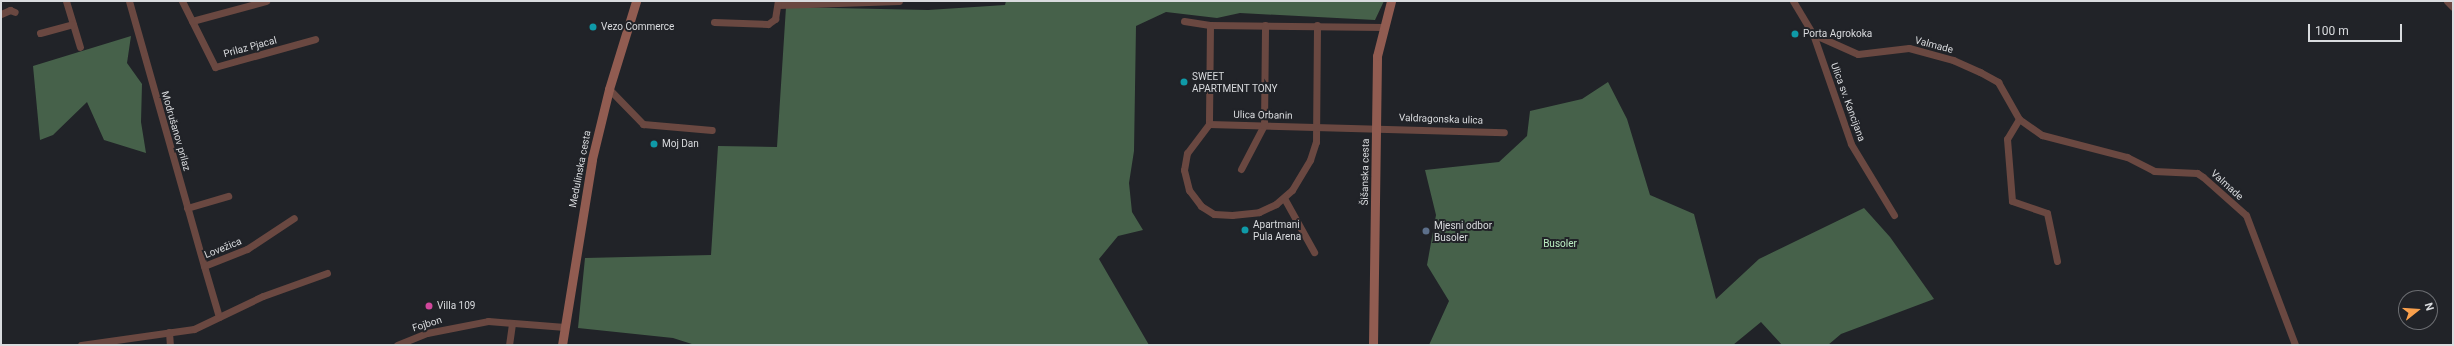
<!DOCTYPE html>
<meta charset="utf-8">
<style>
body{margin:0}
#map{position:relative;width:2454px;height:346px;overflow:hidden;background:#212328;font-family:Roboto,sans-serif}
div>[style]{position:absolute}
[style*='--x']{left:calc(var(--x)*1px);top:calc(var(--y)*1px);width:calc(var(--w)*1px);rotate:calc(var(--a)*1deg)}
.forest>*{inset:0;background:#46614a}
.minor>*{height:7px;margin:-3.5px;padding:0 3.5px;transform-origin:3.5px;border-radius:3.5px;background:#6a4841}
.secondary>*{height:9px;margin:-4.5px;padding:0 4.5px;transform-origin:4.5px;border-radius:4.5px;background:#915c51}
.dots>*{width:11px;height:11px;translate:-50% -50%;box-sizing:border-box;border:2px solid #212328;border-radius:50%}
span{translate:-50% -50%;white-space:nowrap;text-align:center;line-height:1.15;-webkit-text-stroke:4px #212328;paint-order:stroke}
.poi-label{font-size:10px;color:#d9dbde}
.left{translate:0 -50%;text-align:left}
.street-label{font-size:10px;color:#d9dbde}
.park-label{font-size:10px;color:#bbeec3}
.frame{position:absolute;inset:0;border:2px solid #d9dbde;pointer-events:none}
.north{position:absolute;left:2398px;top:290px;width:40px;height:40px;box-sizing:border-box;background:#212328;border:1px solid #6b6d71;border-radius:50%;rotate:73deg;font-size:11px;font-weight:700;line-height:16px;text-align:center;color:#d9dbde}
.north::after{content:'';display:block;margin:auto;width:14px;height:18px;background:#f9a04c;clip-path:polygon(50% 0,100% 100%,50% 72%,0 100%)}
.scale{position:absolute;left:2308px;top:24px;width:94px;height:18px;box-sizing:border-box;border:2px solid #d9dbde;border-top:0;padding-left:5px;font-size:12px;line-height:14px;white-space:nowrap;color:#d9dbde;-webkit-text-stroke:3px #212328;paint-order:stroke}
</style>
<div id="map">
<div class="forest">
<i style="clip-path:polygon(1006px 1px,1384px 1px,1375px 20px,1240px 13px,1217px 18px,1166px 12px,1136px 26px,1134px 151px,1129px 183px,1132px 212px,1143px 230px,1118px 236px,1099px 259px,1149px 345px,695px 345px,673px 338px,578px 328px,585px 258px,711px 255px,718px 146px,777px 147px,786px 7px,928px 10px,1005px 5px)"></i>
<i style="clip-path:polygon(131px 36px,127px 63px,142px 84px,141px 122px,146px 153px,104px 140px,87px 102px,53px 135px,40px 140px,33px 66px)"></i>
<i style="clip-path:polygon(1608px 82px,1627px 119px,1650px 195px,1694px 214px,1716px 299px,1759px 259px,1864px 208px,1890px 237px,1934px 299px,1841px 334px,1828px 345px,1782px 345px,1761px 322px,1733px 345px,1429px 345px,1449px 301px,1427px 265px,1436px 215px,1425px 170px,1499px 162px,1527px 136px,1530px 111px,1582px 99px)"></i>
</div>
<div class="minor">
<i style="--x:66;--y:1;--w:48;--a:73.1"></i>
<i style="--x:129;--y:1;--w:275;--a:74.2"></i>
<i style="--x:182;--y:1;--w:74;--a:63.4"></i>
<i style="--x:215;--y:67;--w:104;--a:-15.6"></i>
<i style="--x:1793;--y:1;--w:39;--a:59"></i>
<i style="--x:1813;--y:34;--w:49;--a:24"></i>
<i style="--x:1858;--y:54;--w:51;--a:-6.7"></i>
<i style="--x:1909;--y:48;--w:46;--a:15.3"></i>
<i style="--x:1953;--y:60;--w:30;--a:24"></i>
<i style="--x:1980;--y:72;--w:21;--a:29"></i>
<i style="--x:1998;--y:82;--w:43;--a:60.4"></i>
<i style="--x:2019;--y:119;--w:28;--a:35"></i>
<i style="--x:2042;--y:135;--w:88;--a:14.5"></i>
<i style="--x:2127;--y:157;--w:30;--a:27"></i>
<i style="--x:2154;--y:171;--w:43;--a:2.7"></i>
<i style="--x:2197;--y:173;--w:7;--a:34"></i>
<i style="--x:2203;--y:177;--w:57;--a:41.5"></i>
<i style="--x:2246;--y:215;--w:139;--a:69.3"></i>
<i style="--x:2447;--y:1;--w:8;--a:45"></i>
<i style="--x:778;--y:5;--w:121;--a:-1.9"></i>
<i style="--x:1;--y:14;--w:10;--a:-24"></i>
<i style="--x:10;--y:10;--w:5;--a:22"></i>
<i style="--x:192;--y:21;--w:77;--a:-15.1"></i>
<i style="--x:1184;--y:21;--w:26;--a:9"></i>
<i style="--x:1210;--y:25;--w:173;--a:0.7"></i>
<i style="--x:714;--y:22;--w:54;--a:2.1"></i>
<i style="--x:768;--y:24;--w:9;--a:-36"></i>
<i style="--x:775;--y:19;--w:18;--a:-81"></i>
<i style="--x:1210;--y:25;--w:99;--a:90.6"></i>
<i style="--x:1209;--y:124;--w:36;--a:127"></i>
<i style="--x:1187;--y:153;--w:17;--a:100"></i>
<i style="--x:1184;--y:170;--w:21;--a:76"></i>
<i style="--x:1189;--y:190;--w:20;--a:53"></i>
<i style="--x:1201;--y:206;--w:15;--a:32"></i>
<i style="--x:1214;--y:214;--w:18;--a:3"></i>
<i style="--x:1232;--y:215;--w:27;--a:-6"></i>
<i style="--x:1259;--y:212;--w:19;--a:-25"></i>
<i style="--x:1276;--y:204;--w:21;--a:-41"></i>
<i style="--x:1292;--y:190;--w:35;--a:-59"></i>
<i style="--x:1310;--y:160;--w:19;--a:-72"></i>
<i style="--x:1316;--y:142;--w:117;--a:-89.5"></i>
<i style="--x:40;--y:33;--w:34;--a:-15"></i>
<i style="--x:1813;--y:34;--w:116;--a:70.9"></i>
<i style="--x:1851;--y:144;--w:83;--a:58.8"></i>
<i style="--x:609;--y:89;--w:49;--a:45.8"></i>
<i style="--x:643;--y:124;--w:69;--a:5"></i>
<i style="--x:2019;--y:119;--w:23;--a:121"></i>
<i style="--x:2007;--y:139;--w:62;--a:85.4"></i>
<i style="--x:2012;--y:201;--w:37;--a:19"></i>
<i style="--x:2047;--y:213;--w:49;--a:78.2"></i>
<i style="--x:1209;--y:124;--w:295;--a:1.6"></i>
<i style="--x:1241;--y:169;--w:50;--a:-62.4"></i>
<i style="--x:1264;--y:125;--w:100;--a:-89.4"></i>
<i style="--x:1284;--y:198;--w:62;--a:60.9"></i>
<i style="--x:187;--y:208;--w:43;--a:-16.3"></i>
<i style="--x:219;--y:317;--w:53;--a:-106.4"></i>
<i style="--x:204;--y:266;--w:46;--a:-21.6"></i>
<i style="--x:247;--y:249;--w:56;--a:-33.4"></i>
<i style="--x:169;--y:332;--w:13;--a:86"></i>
<i style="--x:81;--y:345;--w:114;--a:-8.1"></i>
<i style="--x:194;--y:329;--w:76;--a:-25.6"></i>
<i style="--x:263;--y:296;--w:68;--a:-19.8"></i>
<i style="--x:397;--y:345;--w:32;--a:-22"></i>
<i style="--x:427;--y:333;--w:62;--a:-11.1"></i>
<i style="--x:488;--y:321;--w:77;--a:4.5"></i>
<i style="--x:509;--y:345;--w:22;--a:-82"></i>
</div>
<div class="secondary">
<i style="--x:562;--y:345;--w:188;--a:-80.8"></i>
<i style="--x:592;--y:159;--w:72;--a:-76.3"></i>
<i style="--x:609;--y:89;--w:92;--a:-72.9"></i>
<i style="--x:1373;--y:345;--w:289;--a:-89.2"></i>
<i style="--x:1377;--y:56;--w:57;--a:-75.7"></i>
</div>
<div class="dots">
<i style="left:593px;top:27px;background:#0f9aa8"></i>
<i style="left:1795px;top:34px;background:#0f9aa8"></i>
<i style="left:1184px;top:82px;background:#0f9aa8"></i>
<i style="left:654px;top:144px;background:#0f9aa8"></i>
<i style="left:1245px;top:230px;background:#0f9aa8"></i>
<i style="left:1426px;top:231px;background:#5c6f8a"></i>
<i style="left:429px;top:306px;background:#d1479c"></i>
</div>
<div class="poi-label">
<span class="left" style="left:601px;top:27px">Vezo Commerce</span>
<span class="left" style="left:1803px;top:34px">Porta Agrokoka</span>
<span class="left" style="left:1192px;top:82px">SWEET<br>APARTMENT TONY</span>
<span class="left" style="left:662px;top:144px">Moj Dan</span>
<span class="left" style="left:1253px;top:230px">Apartmani<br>Pula Arena</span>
<span class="left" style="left:1434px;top:231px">Mjesni odbor<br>Busoler</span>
<span class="left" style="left:437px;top:306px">Villa 109</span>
</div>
<div class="street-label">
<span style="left:1934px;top:45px;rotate:15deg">Valmade</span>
<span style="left:250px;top:47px;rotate:-15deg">Prilaz Pjacal</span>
<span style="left:1848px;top:102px;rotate:70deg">Ulica sv. Kancijana</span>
<span style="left:1263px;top:115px;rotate:1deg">Ulica Orbanin</span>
<span style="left:1441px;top:119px;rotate:2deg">Valdragonska ulica</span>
<span style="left:176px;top:131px;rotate:74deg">Modrušanov prilaz</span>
<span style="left:580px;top:169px;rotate:-79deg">Medulinska cesta</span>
<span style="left:1365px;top:172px;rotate:-89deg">Šišanska cesta</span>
<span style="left:2227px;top:185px;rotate:42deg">Valmade</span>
<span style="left:223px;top:248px;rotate:-22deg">Lovežica</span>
<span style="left:427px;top:324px;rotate:-17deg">Fojbon</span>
</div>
<div class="park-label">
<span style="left:1560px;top:244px">Busoler</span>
</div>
<div class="frame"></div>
<div class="north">N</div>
<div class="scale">100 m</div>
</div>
